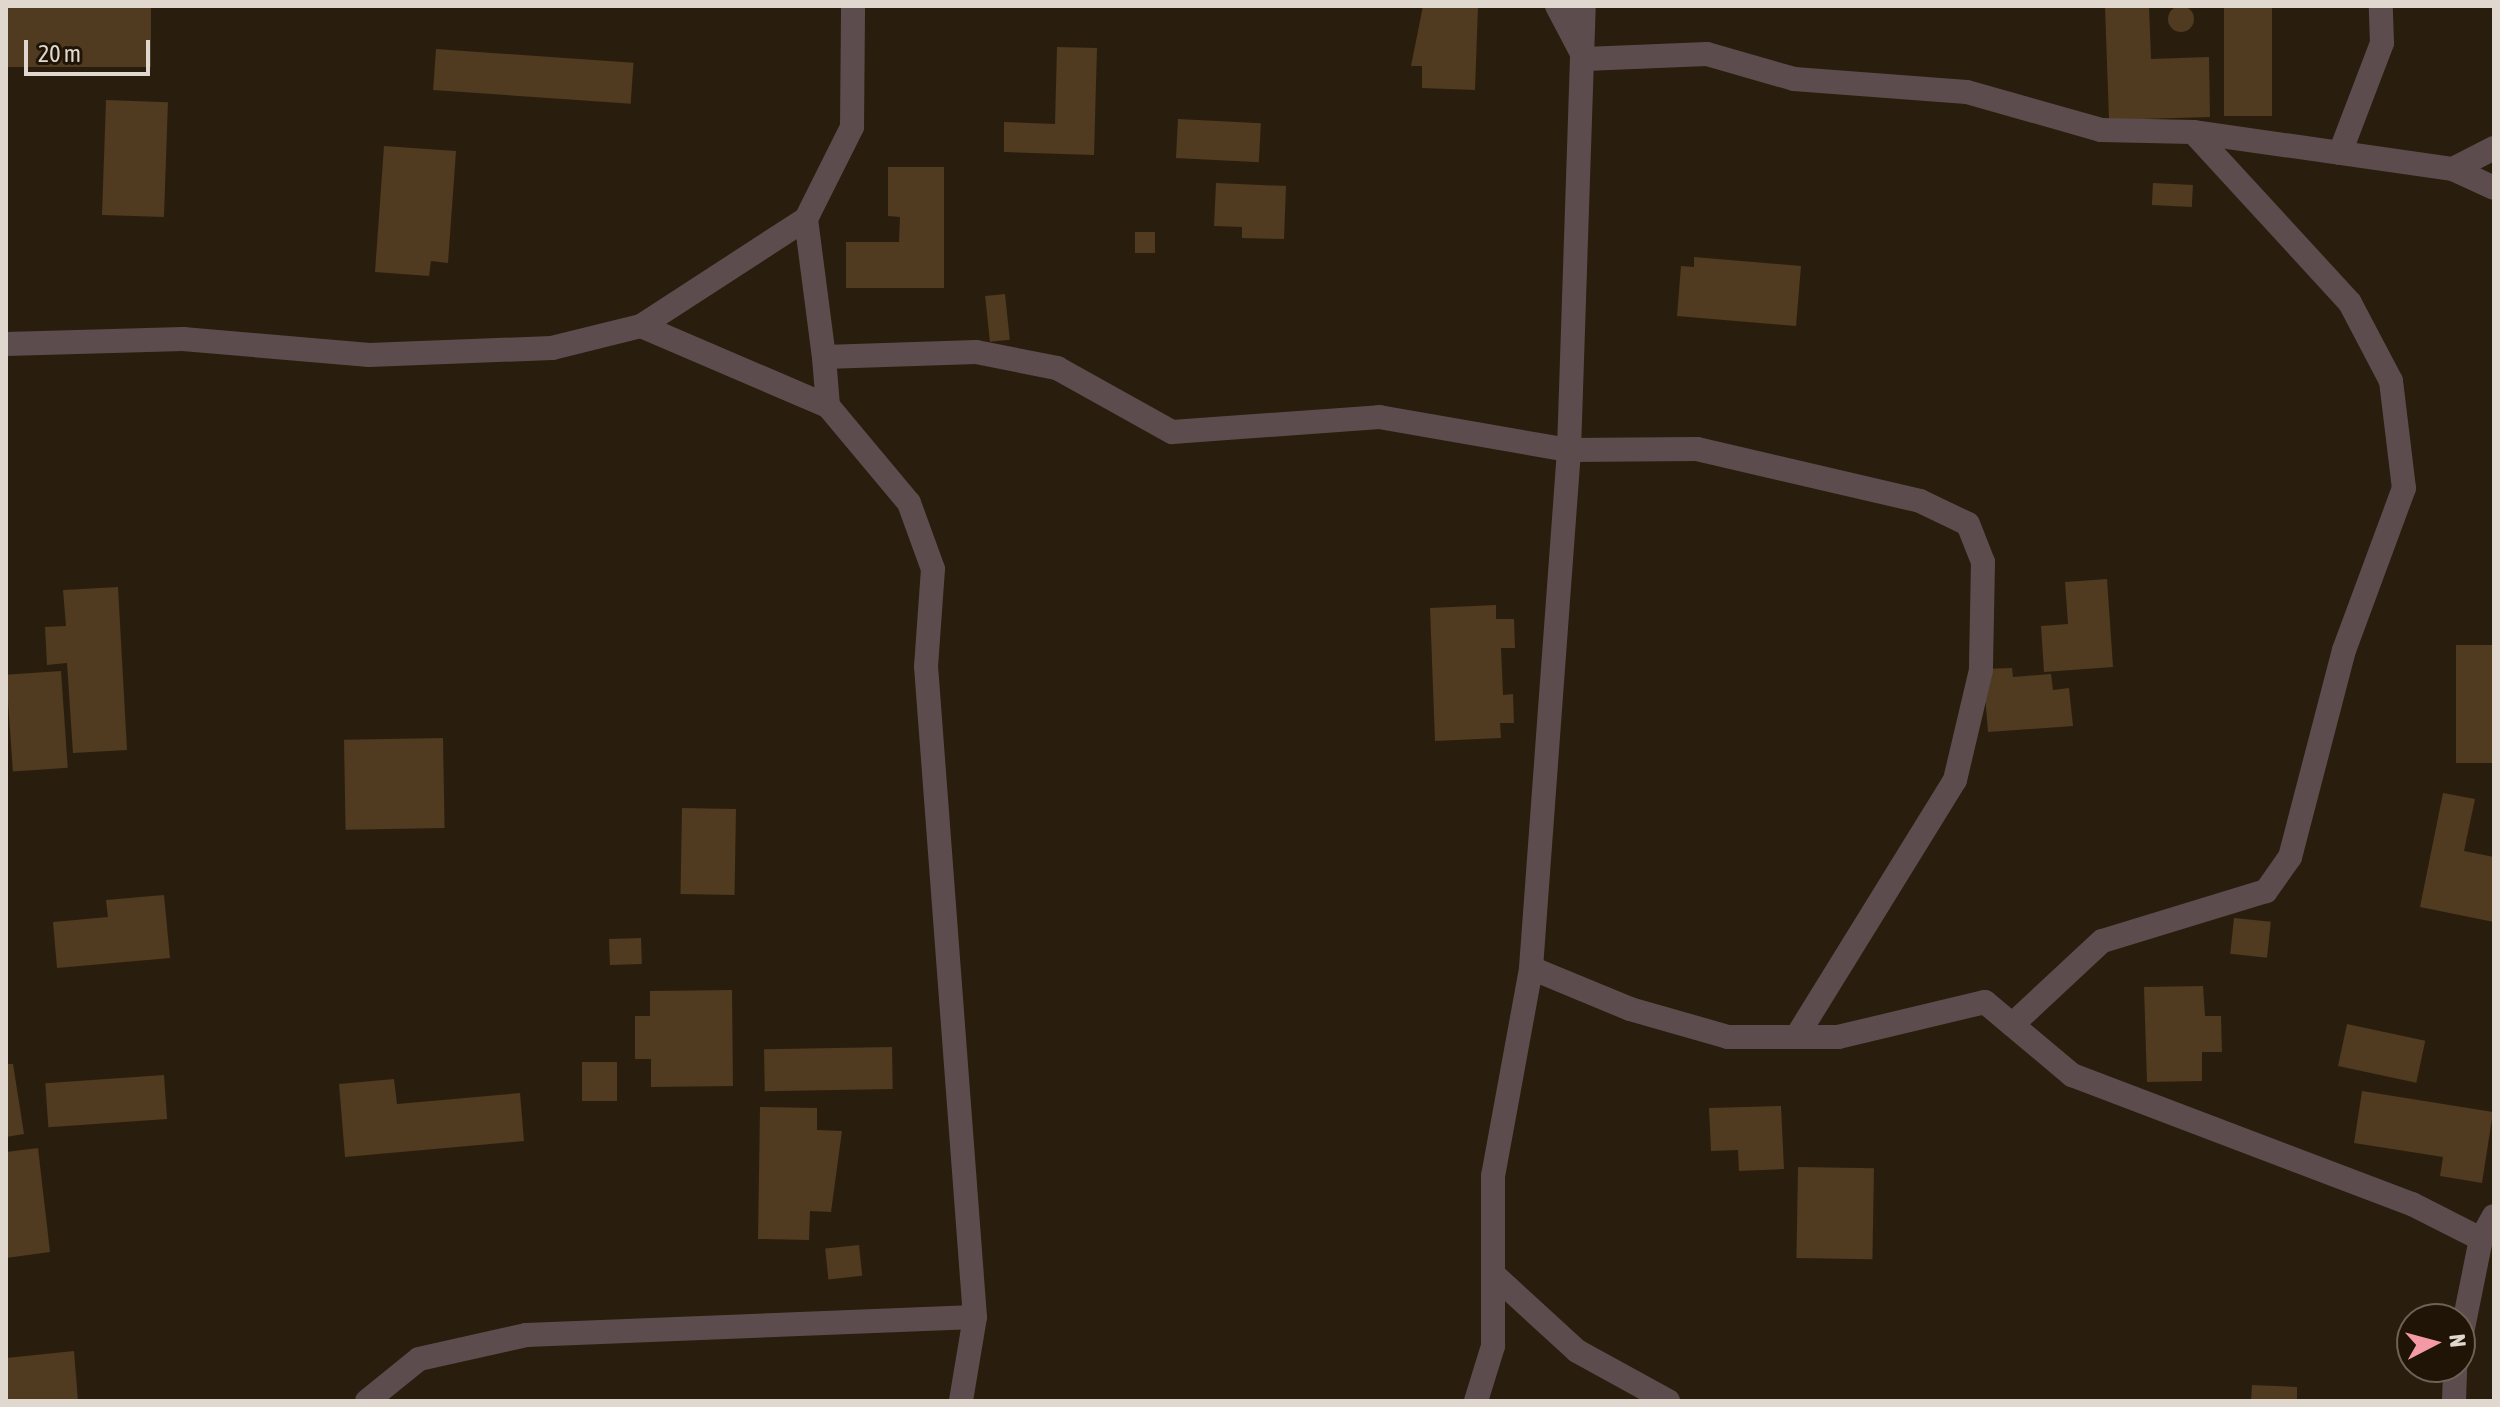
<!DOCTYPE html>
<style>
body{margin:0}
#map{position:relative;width:2500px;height:1407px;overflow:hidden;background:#291e0d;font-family:"Asap Condensed",sans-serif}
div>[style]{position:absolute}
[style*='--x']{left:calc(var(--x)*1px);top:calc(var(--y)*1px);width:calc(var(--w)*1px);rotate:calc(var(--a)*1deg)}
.building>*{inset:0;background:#503a20;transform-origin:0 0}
.round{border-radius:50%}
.minor>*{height:24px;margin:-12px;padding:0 12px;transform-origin:12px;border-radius:12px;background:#5d4c4e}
span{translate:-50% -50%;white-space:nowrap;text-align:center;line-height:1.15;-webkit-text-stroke:7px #1f1405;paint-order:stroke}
.frame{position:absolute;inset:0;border:8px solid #e0d8ce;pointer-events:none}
.north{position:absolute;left:2396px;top:1303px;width:80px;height:80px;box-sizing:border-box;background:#1f1405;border:2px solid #6c6255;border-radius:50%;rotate:84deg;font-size:22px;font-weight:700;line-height:32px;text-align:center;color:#e0d8ce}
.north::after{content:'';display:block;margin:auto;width:28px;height:36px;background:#f49aa6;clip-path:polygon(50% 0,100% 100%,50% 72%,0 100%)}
.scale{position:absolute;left:24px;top:40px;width:126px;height:36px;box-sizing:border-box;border:4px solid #e0d8ce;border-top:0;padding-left:10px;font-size:24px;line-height:28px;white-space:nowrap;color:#e0d8ce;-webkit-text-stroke:6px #1f1405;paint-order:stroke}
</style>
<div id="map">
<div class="building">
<i class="round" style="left:2168px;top:6px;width:26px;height:26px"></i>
<i style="left:6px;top:6px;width:145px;height:61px"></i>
<i style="clip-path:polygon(1423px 6px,1478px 6px,1475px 90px,1422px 88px,1422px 66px,1411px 66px)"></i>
<i style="clip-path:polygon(2105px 6px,2149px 6px,2151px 59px,2209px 57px,2210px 117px,2109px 120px)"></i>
<i style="left:2224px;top:6px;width:48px;height:110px"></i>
<i style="clip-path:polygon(1057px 47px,1097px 48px,1094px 155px,1004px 152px,1004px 122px,1055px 124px)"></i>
<i style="left:436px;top:49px;width:198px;height:41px;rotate:4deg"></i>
<i style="left:106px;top:100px;width:62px;height:115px;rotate:2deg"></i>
<i style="left:1178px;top:119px;width:83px;height:39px;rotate:3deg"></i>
<i style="clip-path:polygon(384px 146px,456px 151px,448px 263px,431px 261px,429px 276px,375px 272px)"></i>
<i style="clip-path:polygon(888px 167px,944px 167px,944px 288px,846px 288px,846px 242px,899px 242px,900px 217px,888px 216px)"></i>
<i style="clip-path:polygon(1216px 183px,1286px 186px,1284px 239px,1242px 238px,1242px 227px,1214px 226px)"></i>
<i style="left:2153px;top:183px;width:40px;height:22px;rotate:3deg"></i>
<i style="left:1135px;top:232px;width:20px;height:21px"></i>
<i style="clip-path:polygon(1694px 257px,1801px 266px,1796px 326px,1677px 316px,1681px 266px,1694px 267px)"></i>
<i style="left:1005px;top:294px;width:46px;height:20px;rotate:84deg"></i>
<i style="clip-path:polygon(2107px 579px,2113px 667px,2044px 672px,2041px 626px,2068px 624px,2065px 582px)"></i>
<i style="clip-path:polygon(118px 587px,127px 750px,73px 753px,67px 663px,47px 665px,45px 627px,66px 626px,63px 590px)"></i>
<i style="clip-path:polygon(1496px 605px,1496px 619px,1514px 619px,1515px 648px,1501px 648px,1503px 695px,1513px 694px,1514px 723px,1500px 723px,1501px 738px,1435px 741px,1430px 608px)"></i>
<i style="left:2494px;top:645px;width:118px;height:38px;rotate:90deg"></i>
<i style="clip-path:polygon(2012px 668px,2013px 677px,2051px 674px,2053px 690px,2069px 688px,2073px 726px,1988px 732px,1983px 669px)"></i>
<i style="left:61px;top:671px;width:97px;height:55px;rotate:86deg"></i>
<i style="left:443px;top:738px;width:90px;height:99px;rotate:89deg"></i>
<i style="clip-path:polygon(2443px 793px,2475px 799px,2464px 851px,2494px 857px,2494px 922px,2420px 907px)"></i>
<i style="left:682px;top:808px;width:54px;height:86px;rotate:1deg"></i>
<i style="clip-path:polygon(164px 895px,170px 958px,57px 968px,53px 922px,108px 917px,106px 900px)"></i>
<i style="left:2234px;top:918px;width:37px;height:36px;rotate:6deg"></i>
<i style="left:641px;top:938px;width:26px;height:32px;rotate:88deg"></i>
<i style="clip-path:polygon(2203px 986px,2205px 1016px,2221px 1016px,2222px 1052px,2202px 1052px,2202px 1081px,2147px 1082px,2144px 987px)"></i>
<i style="clip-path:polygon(732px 990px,733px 1086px,651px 1087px,651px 1059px,635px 1059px,635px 1016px,650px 1016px,650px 991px)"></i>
<i style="left:2347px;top:1024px;width:80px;height:43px;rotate:12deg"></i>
<i style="left:892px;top:1047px;width:42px;height:128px;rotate:89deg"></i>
<i style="left:582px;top:1062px;width:35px;height:39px"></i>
<i style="clip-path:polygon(6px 1064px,13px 1064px,24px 1134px,6px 1137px)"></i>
<i style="left:164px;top:1075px;width:44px;height:119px;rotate:86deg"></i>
<i style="clip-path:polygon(394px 1079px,397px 1104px,520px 1093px,524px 1141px,345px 1157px,339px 1084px)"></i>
<i style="clip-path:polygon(2362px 1091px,2493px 1112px,2482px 1183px,2440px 1176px,2443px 1157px,2354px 1143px)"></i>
<i style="clip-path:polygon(1781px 1106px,1784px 1169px,1739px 1171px,1738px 1150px,1711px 1151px,1709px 1108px)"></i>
<i style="clip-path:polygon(760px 1107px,817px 1108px,817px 1130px,842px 1131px,831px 1212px,810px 1211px,809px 1240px,758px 1239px)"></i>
<i style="clip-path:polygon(38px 1148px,50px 1252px,6px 1258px,6px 1152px)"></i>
<i style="left:1798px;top:1167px;width:76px;height:91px;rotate:1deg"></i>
<i style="left:859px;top:1245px;width:31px;height:34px;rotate:84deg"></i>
<i style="clip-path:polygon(74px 1351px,78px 1401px,6px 1401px,6px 1358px)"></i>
<i style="clip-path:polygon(2252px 1385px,2297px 1387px,2297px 1401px,2251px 1401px)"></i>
</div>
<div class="minor">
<i style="--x:1557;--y:6;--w:60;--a:62.2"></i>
<i style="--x:1585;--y:59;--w:122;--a:-2.3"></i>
<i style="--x:1707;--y:54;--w:91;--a:16"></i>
<i style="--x:1794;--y:79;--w:173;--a:4.3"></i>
<i style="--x:1967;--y:92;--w:139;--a:15.8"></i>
<i style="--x:2101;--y:130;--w:92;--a:1.2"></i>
<i style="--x:2193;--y:132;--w:232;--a:47.4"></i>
<i style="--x:2350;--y:303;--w:88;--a:62.3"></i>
<i style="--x:2391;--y:381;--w:108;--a:83.1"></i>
<i style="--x:2404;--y:488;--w:173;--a:110.3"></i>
<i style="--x:2344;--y:650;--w:214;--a:104.6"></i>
<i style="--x:2290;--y:857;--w:42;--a:125.2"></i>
<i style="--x:2266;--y:891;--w:171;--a:163"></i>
<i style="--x:2102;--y:941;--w:123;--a:137"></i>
<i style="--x:2193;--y:132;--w:263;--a:8.1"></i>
<i style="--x:2494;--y:148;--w:46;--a:152.9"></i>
<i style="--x:2453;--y:169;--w:45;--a:24.9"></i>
<i style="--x:2340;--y:153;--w:118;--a:-69.1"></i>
<i style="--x:2382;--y:43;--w:37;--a:-92"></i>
<i style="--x:806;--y:219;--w:103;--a:-63.4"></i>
<i style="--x:852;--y:127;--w:121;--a:-89.5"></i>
<i style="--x:641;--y:326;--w:203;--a:23.2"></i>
<i style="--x:828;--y:406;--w:49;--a:-94.7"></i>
<i style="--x:6;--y:344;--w:177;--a:-1.6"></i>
<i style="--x:183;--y:339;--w:187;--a:4.9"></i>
<i style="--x:369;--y:355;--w:183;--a:-2.2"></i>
<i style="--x:552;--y:348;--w:92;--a:-13.9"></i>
<i style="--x:641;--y:326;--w:197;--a:-33"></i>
<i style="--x:806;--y:219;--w:139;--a:82.6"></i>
<i style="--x:824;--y:357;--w:152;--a:-1.9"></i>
<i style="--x:976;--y:352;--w:83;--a:11.2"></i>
<i style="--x:1057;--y:368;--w:132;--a:29.1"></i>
<i style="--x:1172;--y:432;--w:208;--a:-4.1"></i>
<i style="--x:1379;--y:417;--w:193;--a:9.9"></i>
<i style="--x:1569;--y:450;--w:444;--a:-88.1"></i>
<i style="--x:828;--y:406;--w:126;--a:50.1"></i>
<i style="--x:909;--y:503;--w:70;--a:70"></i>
<i style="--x:933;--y:569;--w:97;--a:94.1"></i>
<i style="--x:926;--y:666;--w:653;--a:85.7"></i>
<i style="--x:975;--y:1317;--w:85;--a:99.5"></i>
<i style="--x:1531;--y:968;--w:107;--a:22.5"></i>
<i style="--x:1630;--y:1009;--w:102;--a:15.9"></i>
<i style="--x:1728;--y:1037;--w:110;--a:0"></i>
<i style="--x:1838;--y:1037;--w:151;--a:-13.4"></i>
<i style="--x:1985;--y:1002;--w:114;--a:40"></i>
<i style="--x:2072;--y:1075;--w:364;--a:20.8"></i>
<i style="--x:2412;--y:1204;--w:77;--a:26.9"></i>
<i style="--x:2481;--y:1239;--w:26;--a:-61"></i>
<i style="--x:1493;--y:1274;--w:114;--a:42.5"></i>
<i style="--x:1577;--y:1351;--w:104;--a:28.8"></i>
<i style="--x:2460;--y:1343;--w:106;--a:-78.6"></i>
<i style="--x:367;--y:1401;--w:67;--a:-38.9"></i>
<i style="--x:419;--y:1359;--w:110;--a:-12.6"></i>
<i style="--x:526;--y:1335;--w:449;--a:-2.3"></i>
<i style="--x:1476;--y:1401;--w:58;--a:-72.8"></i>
<i style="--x:1493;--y:1346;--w:170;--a:-90"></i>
<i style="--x:1493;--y:1176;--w:211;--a:-79.6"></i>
<i style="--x:1531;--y:968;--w:519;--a:-85.8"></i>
<i style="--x:1569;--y:450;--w:128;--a:-0.4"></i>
<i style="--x:1697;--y:449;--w:229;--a:13.1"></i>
<i style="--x:1920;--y:501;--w:53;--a:25.6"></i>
<i style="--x:1968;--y:524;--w:41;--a:68.5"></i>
<i style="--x:1983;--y:562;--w:108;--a:91.1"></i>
<i style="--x:1981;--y:670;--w:113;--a:103.3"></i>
<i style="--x:1955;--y:780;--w:302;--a:121.7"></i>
<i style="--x:2454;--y:1401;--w:34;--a:-88"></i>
</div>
<div class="frame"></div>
<div class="north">N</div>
<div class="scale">20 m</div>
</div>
